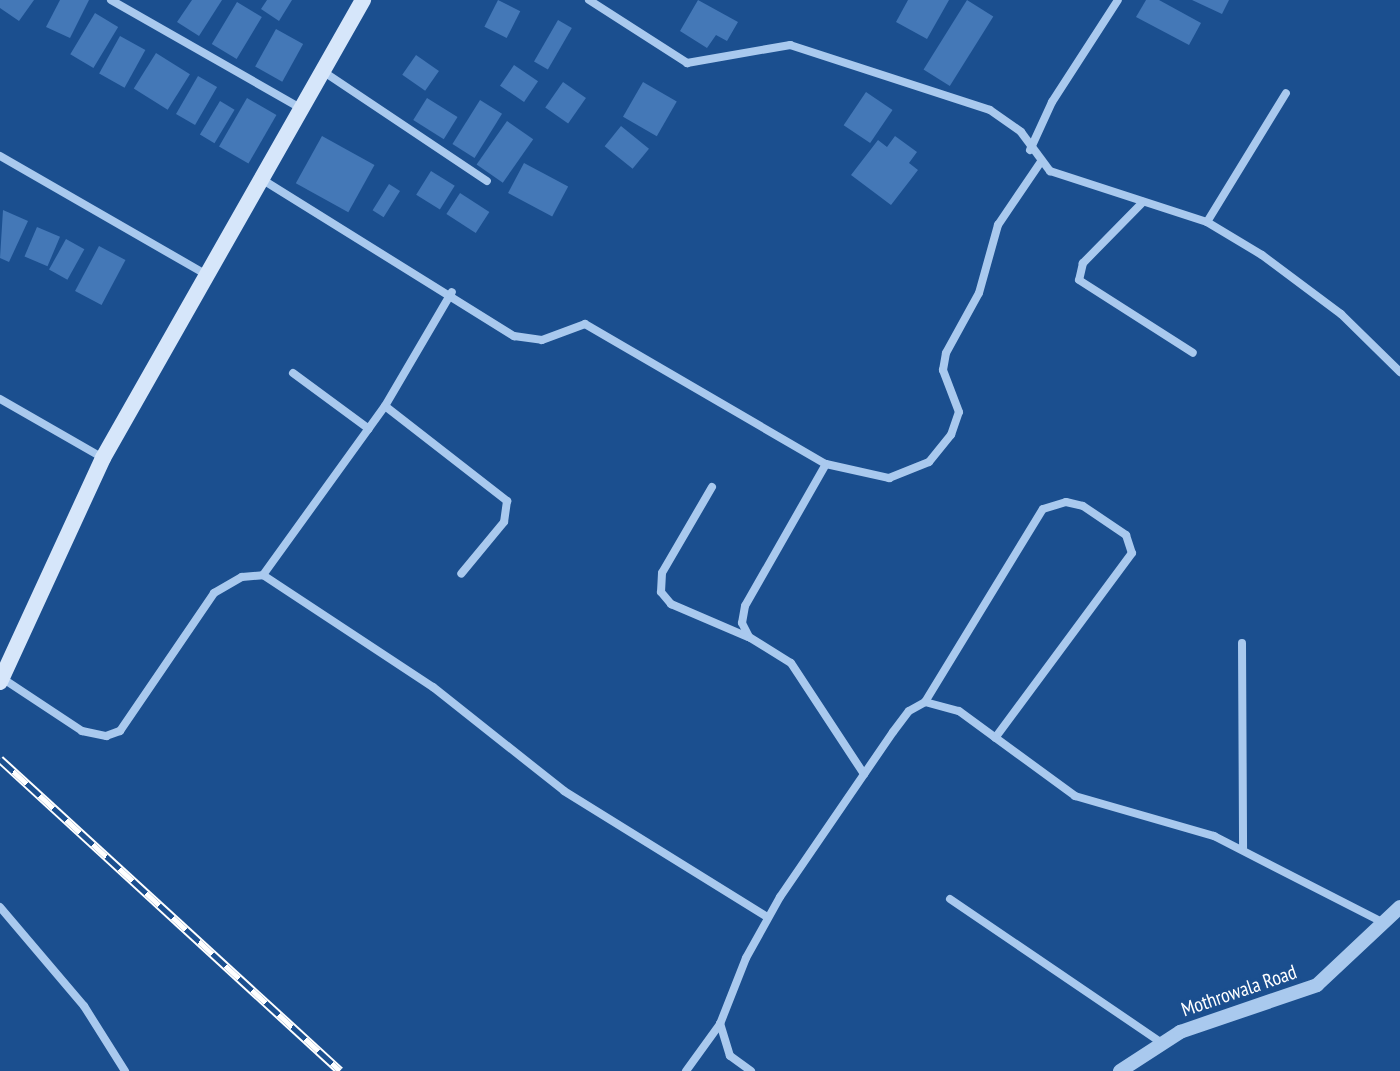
<!DOCTYPE html>
<style>
body{margin:0}
#map{position:relative;width:1400px;height:1071px;overflow:hidden;background:#1b4f8f;font-family:"PT Sans Narrow",sans-serif}
div>[style]{position:absolute}
[style*='--x']{left:calc(var(--x)*1px);top:calc(var(--y)*1px);width:calc(var(--w)*1px);rotate:calc(var(--a)*1deg)}
.building>*{inset:0;background:#4478b7;transform-origin:0 0}
.minor>*{height:8px;margin:-4px;padding:0 4px;transform-origin:4px;border-radius:4px;background:#a9c9ee}
.tertiary>*{height:14px;margin:-7px;padding:0 7px;transform-origin:7px;border-radius:7px;background:#a9c9ee}
.secondary>*{height:16px;margin:-8px;padding:0 8px;transform-origin:8px;border-radius:8px;background:#d6e6fa}
.rail>*{height:9px;margin-top:-4.5px;transform-origin:0;background:repeating-linear-gradient(90deg,#1b4f8f 0 18px,#fff 0 36px);box-sizing:border-box;border-block:2px solid #fff}
span{translate:-50% -50%;white-space:nowrap;text-align:center;line-height:1.15;-webkit-text-stroke:6px #1b4f8f;paint-order:stroke}
.street-label{font-size:20px;color:#fff}
</style>
<div id="map">
<div class="building">
<i style="clip-path:polygon(0 0,34px 0,19px 21px,0 8px)"></i>
<i style="clip-path:polygon(60px 0,89px 0,70px 38px,46px 27px)"></i>
<i style="clip-path:polygon(192px 0,222px 0,199px 36px,177px 22px)"></i>
<i style="clip-path:polygon(267px 0,292px 0,279px 21px,261px 9px)"></i>
<i style="left:498px;top:0;width:25px;height:30px;rotate:27deg"></i>
<i style="clip-path:polygon(698px 0,738px 22px,727px 41px,716px 35px,707px 48px,680px 31px)"></i>
<i style="clip-path:polygon(908px 0,949px 0,927px 39px,896px 22px)"></i>
<i style="left:967px;top:0;width:31px;height:82px;rotate:32deg"></i>
<i style="clip-path:polygon(1146px 0,1159px 0,1201px 23px,1189px 45px,1136px 17px)"></i>
<i style="clip-path:polygon(1192px 0,1229px 0,1222px 14px)"></i>
<i style="left:237px;top:2px;width:29px;height:49px;rotate:31deg"></i>
<i style="left:95px;top:13px;width:27px;height:48px;rotate:31deg"></i>
<i style="left:558px;top:20px;width:16px;height:48px;rotate:30deg"></i>
<i style="left:276px;top:29px;width:31px;height:43px;rotate:29deg"></i>
<i style="left:120px;top:36px;width:29px;height:43px;rotate:29deg"></i>
<i style="left:156px;top:53px;width:40px;height:42px;rotate:32deg"></i>
<i style="left:416px;top:55px;width:28px;height:24px;rotate:35deg"></i>
<i style="left:514px;top:65px;width:29px;height:25px;rotate:34deg"></i>
<i style="left:198px;top:76px;width:22px;height:44px;rotate:30deg"></i>
<i style="left:563px;top:82px;width:28px;height:31px;rotate:35deg"></i>
<i style="left:643px;top:82px;width:39px;height:40px;rotate:30deg"></i>
<i style="left:866px;top:92px;width:32px;height:40px;rotate:34deg"></i>
<i style="left:247px;top:98px;width:34px;height:56px;rotate:30deg"></i>
<i style="left:427px;top:98px;width:36px;height:26px;rotate:32deg"></i>
<i style="left:480px;top:100px;width:26px;height:52px;rotate:32deg"></i>
<i style="left:220px;top:101px;width:17px;height:39px;rotate:31deg"></i>
<i style="left:507px;top:121px;width:32px;height:53px;rotate:35deg"></i>
<i style="left:621px;top:126px;width:36px;height:26px;rotate:39deg"></i>
<i style="left:322px;top:136px;width:60px;height:54px;rotate:29deg"></i>
<i style="clip-path:polygon(895px 136px,917px 152px,909px 163px,918px 170px,891px 205px,851px 175px,878px 140px,887px 147px)"></i>
<i style="left:524px;top:163px;width:50px;height:34px;rotate:28deg"></i>
<i style="left:431px;top:171px;width:28px;height:28px;rotate:32deg"></i>
<i style="left:389px;top:184px;width:13px;height:31px;rotate:32deg"></i>
<i style="left:460px;top:193px;width:35px;height:25px;rotate:33deg"></i>
<i style="clip-path:polygon(3px 210px,28px 221px,9px 262px,0 258px)"></i>
<i style="left:37px;top:227px;width:25px;height:32px;rotate:23deg"></i>
<i style="left:66px;top:239px;width:21px;height:35px;rotate:29deg"></i>
<i style="left:99px;top:246px;width:30px;height:51px;rotate:28deg"></i>
</div>
<div class="minor">
<i style="--x:111;--y:0;--w:220;--a:29.7"></i>
<i style="--x:589;--y:0;--w:117;--a:32.7"></i>
<i style="--x:687;--y:63;--w:105;--a:-9.9"></i>
<i style="--x:790;--y:45;--w:210;--a:18"></i>
<i style="--x:990;--y:110;--w:38;--a:35"></i>
<i style="--x:1021;--y:132;--w:49;--a:53.4"></i>
<i style="--x:1050;--y:171;--w:165;--a:18"></i>
<i style="--x:1207;--y:222;--w:64;--a:31"></i>
<i style="--x:1262;--y:255;--w:99;--a:36.8"></i>
<i style="--x:1341;--y:314;--w:83;--a:44.5"></i>
<i style="--x:324;--y:72;--w:196;--a:33.8"></i>
<i style="--x:1030;--y:150;--w:53;--a:-65.4"></i>
<i style="--x:1052;--y:102;--w:121;--a:-57.1"></i>
<i style="--x:0;--y:156;--w:239;--a:29.9"></i>
<i style="--x:263;--y:180;--w:296;--a:31.9"></i>
<i style="--x:514;--y:336;--w:28;--a:8"></i>
<i style="--x:542;--y:340;--w:46;--a:-20.4"></i>
<i style="--x:585;--y:324;--w:279;--a:30.2"></i>
<i style="--x:826;--y:464;--w:65;--a:12.5"></i>
<i style="--x:889;--y:478;--w:43;--a:-21.8"></i>
<i style="--x:929;--y:462;--w:35;--a:-51"></i>
<i style="--x:951;--y:435;--w:24;--a:-71"></i>
<i style="--x:959;--y:412;--w:45;--a:-110.9"></i>
<i style="--x:943;--y:370;--w:17;--a:-80"></i>
<i style="--x:946;--y:353;--w:68;--a:-61.2"></i>
<i style="--x:979;--y:293;--w:71;--a:-74.4"></i>
<i style="--x:998;--y:225;--w:75;--a:-55.9"></i>
<i style="--x:1143;--y:202;--w:86;--a:134.5"></i>
<i style="--x:1083;--y:263;--w:17;--a:103"></i>
<i style="--x:1079;--y:280;--w:135;--a:32.6"></i>
<i style="--x:1207;--y:222;--w:151;--a:-58.5"></i>
<i style="--x:293;--y:373;--w:94;--a:36.4"></i>
<i style="--x:0;--y:399;--w:119;--a:29.8"></i>
<i style="--x:385;--y:406;--w:155;--a:37.9"></i>
<i style="--x:507;--y:501;--w:21;--a:98"></i>
<i style="--x:504;--y:522;--w:67;--a:129.6"></i>
<i style="--x:826;--y:464;--w:163;--a:119.7"></i>
<i style="--x:745;--y:606;--w:17;--a:100"></i>
<i style="--x:742;--y:623;--w:16;--a:63"></i>
<i style="--x:749;--y:637;--w:49;--a:31.8"></i>
<i style="--x:791;--y:663;--w:133;--a:56.7"></i>
<i style="--x:712;--y:487;--w:99;--a:120.2"></i>
<i style="--x:662;--y:573;--w:19;--a:93"></i>
<i style="--x:661;--y:592;--w:16;--a:50"></i>
<i style="--x:671;--y:604;--w:84;--a:23.2"></i>
<i style="--x:263;--y:575;--w:208;--a:-54.2"></i>
<i style="--x:385;--y:406;--w:132;--a:-59.6"></i>
<i style="--x:1242;--y:643;--w:205;--a:89.7"></i>
<i style="--x:2;--y:678;--w:96;--a:33.5"></i>
<i style="--x:82;--y:731;--w:25;--a:12"></i>
<i style="--x:106;--y:736;--w:15;--a:-20"></i>
<i style="--x:120;--y:731;--w:167;--a:-55.7"></i>
<i style="--x:214;--y:593;--w:32;--a:-30"></i>
<i style="--x:242;--y:577;--w:21;--a:-5"></i>
<i style="--x:263;--y:575;--w:204;--a:33.4"></i>
<i style="--x:433;--y:687;--w:167;--a:38.4"></i>
<i style="--x:564;--y:791;--w:239;--a:31.8"></i>
<i style="--x:925;--y:702;--w:226;--a:-58.6"></i>
<i style="--x:1043;--y:509;--w:24;--a:-17"></i>
<i style="--x:1066;--y:502;--w:17;--a:13"></i>
<i style="--x:1083;--y:506;--w:52;--a:34"></i>
<i style="--x:1126;--y:535;--w:19;--a:72"></i>
<i style="--x:1132;--y:553;--w:230;--a:126.5"></i>
<i style="--x:950;--y:899;--w:253;--a:34.2"></i>
<i style="--x:0;--y:907;--w:130;--a:49.7"></i>
<i style="--x:84;--y:1006;--w:77;--a:57.8"></i>
<i style="--x:686;--y:1071;--w:58;--a:-54.1"></i>
<i style="--x:751;--y:1071;--w:26;--a:-144"></i>
<i style="--x:730;--y:1056;--w:34;--a:-107"></i>
<i style="--x:720;--y:1024;--w:71;--a:-68.5"></i>
<i style="--x:746;--y:958;--w:70;--a:-60.9"></i>
<i style="--x:780;--y:897;--w:200;--a:-55.6"></i>
<i style="--x:893;--y:732;--w:26;--a:-53"></i>
<i style="--x:909;--y:711;--w:18;--a:-29"></i>
<i style="--x:925;--y:702;--w:35;--a:15"></i>
<i style="--x:959;--y:711;--w:144;--a:36.2"></i>
<i style="--x:1075;--y:796;--w:145;--a:16.1"></i>
<i style="--x:1214;--y:836;--w:191;--a:27.1"></i>
</div>
<div class="tertiary">
<i style="--x:1120;--y:1071;--w:72;--a:-33"></i>
<i style="--x:1180;--y:1032;--w:145;--a:-18.9"></i>
<i style="--x:1317;--y:985;--w:114;--a:-43.2"></i>
</div>
<div class="secondary">
<i style="--x:0;--y:682;--w:247;--a:-65.3"></i>
<i style="--x:103;--y:458;--w:527;--a:-60.42"></i>
</div>
<div class="rail">
<i style="--x:0;--y:759;--w:461;--a:42.5"></i>
</div>
<div class="street-label">
<span style="left:1239px;top:991px;rotate:-19deg">Mothrowala Road</span>
</div>
</div>
